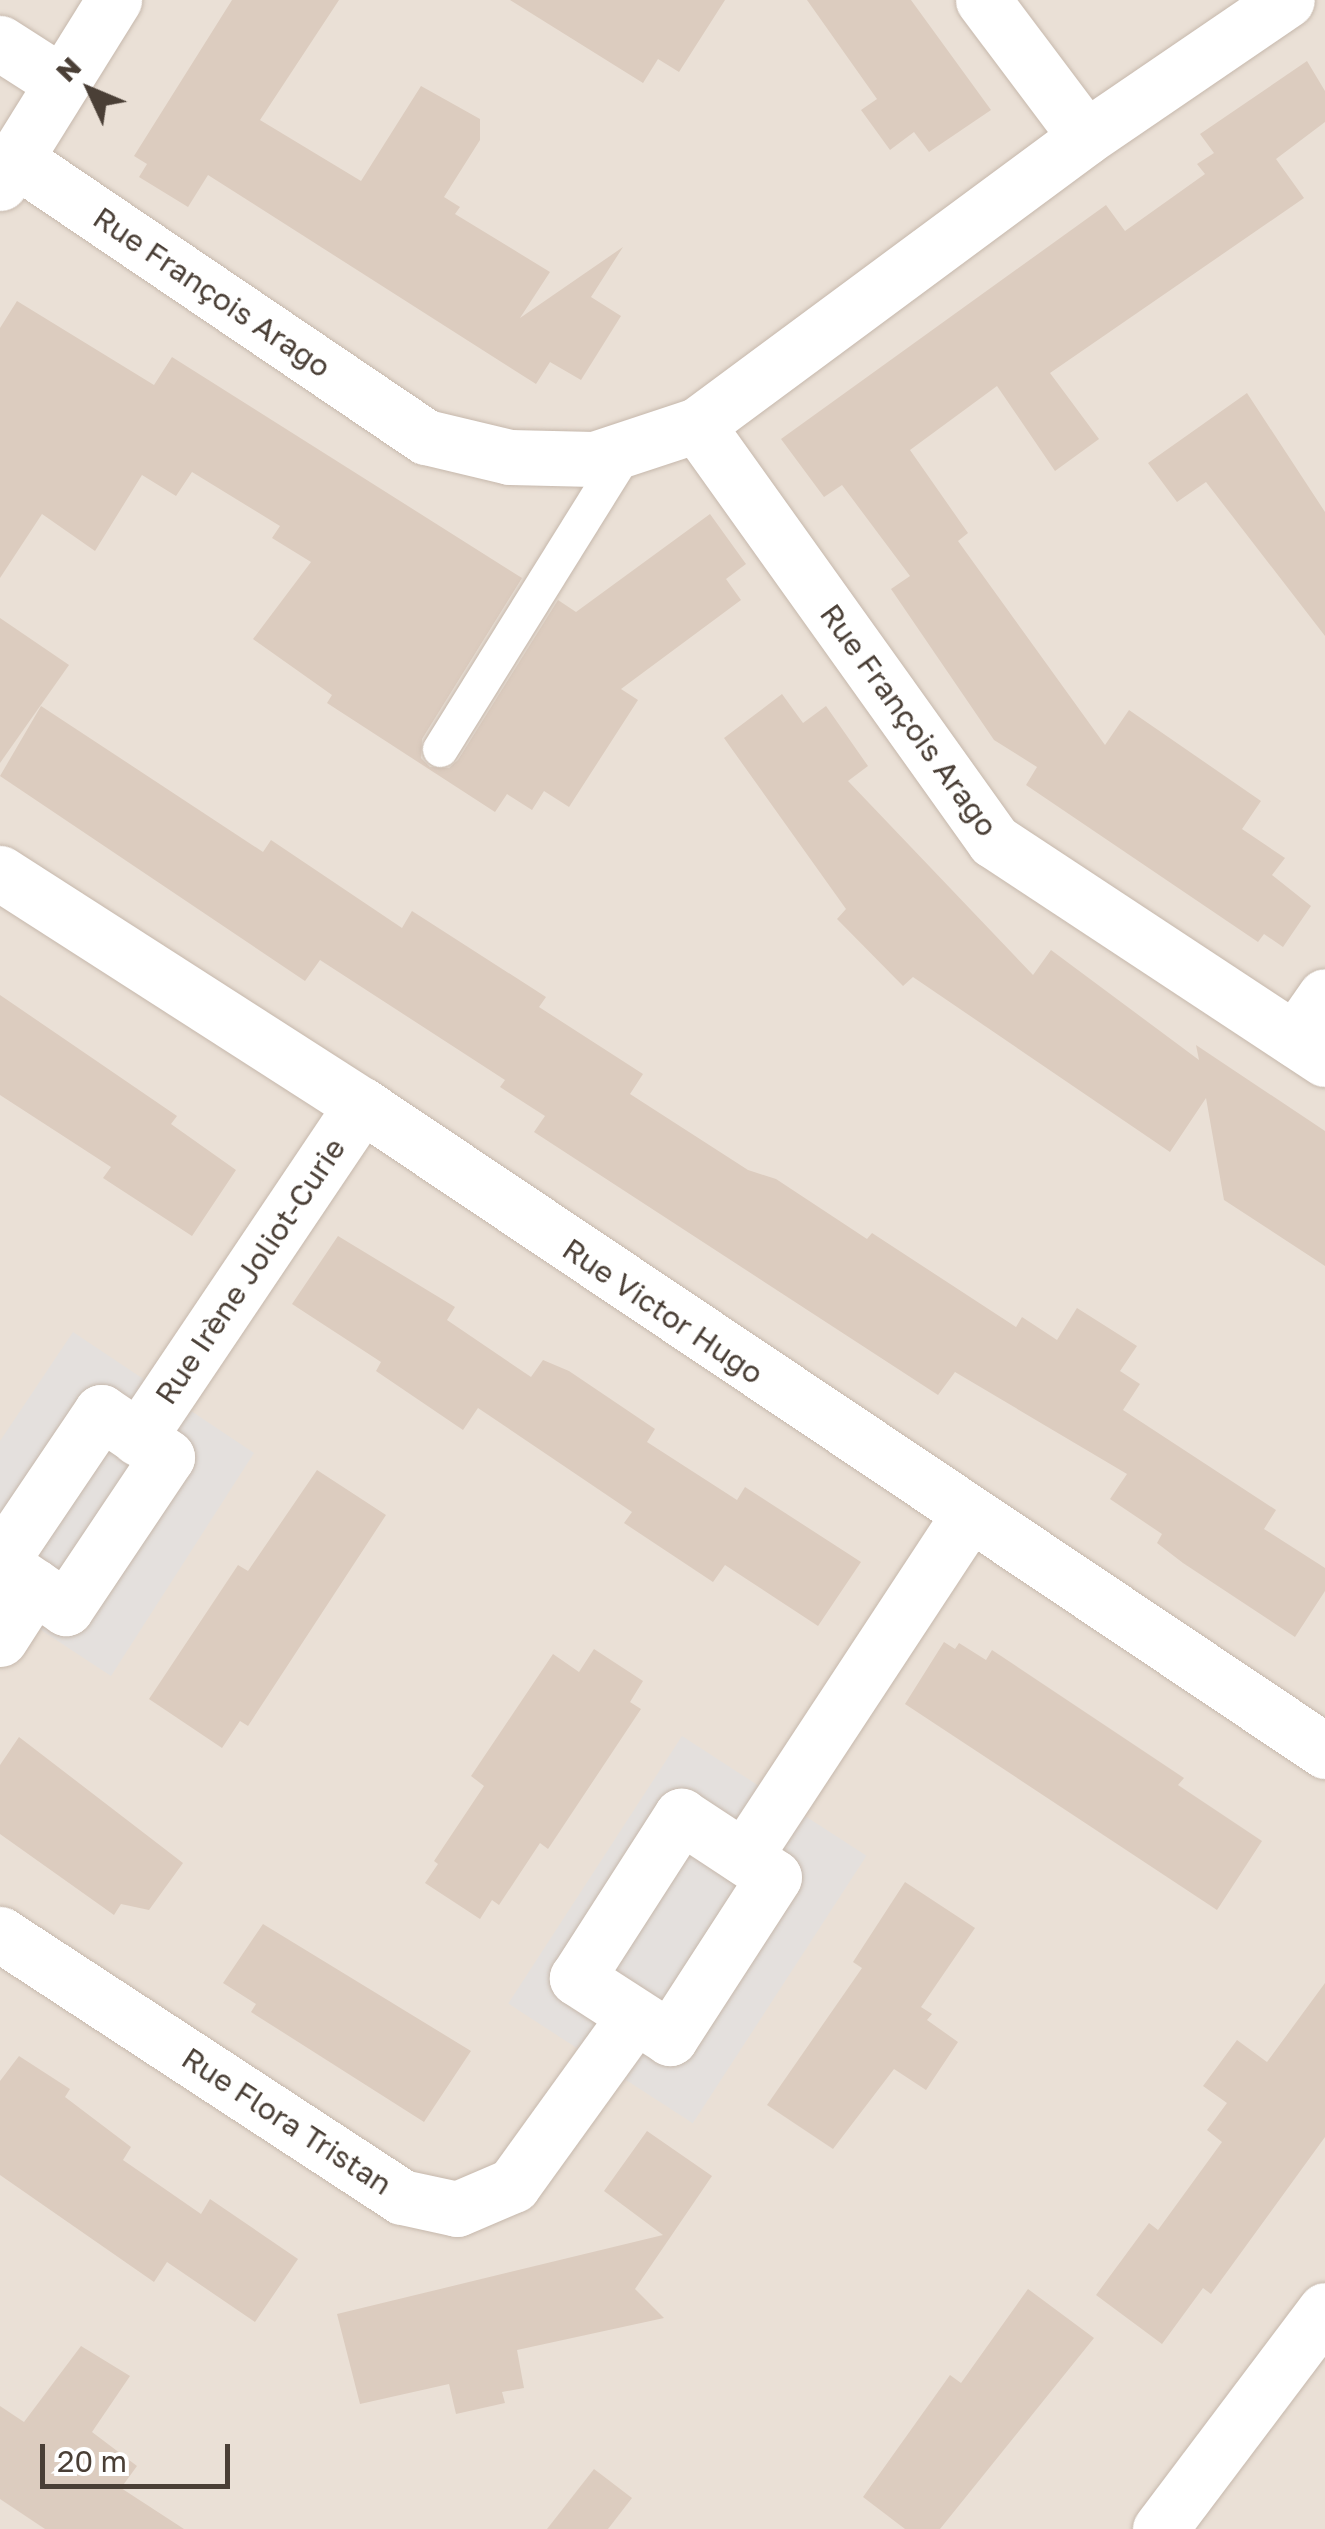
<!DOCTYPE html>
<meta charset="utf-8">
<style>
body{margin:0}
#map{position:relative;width:1325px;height:2529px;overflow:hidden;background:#f6efe8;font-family:"Golos Text",sans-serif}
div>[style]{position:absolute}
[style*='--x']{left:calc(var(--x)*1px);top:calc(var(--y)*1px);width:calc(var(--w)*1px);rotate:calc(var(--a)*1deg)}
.residential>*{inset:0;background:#eae0d6;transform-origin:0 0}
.parking>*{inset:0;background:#e4e0dd;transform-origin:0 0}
.building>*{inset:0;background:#dcccbf}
.roads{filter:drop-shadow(0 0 2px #c6b8ac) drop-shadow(0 0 2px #c6b8ac)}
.lane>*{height:35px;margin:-17.5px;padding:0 17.5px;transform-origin:17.5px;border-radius:17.5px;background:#fff}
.street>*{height:55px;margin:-27.5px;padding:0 27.5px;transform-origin:27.5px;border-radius:27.5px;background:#fff}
span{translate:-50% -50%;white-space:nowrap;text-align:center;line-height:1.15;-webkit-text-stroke:8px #fff;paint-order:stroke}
.street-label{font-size:30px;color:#4a3f36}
.north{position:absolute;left:40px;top:40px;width:100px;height:100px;-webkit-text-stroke:8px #fff;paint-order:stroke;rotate:314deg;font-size:28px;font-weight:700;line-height:40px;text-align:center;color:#4a3f36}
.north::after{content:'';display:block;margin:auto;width:35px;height:45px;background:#4a3f36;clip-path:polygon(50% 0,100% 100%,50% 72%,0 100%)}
.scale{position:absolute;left:40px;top:2444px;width:190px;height:45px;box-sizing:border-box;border:5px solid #4a3f36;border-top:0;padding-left:12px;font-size:30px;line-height:35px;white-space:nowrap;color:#4a3f36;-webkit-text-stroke:8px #fff;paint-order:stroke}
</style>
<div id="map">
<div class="residential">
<i style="left:0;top:0;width:1325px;height:2529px"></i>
</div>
<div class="parking">
<i style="clip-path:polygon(73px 1332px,254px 1453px,111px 1676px,0 1603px,0 1441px)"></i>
<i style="left:682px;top:1736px;width:220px;height:319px;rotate:33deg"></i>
</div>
<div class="building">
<i style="clip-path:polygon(232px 0,339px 0,260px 120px,361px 181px,421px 86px,480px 119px,480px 140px,444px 197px,460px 207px,455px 214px,550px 272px,520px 318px,623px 247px,591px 297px,621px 316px,581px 380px,550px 362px,536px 384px,208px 175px,188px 207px,139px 177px,147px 164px,134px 156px)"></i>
<i style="clip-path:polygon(510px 0,725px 0,679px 72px,658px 59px,643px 83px)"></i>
<i style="clip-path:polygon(807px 0,911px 0,991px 110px,929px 152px,914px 132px,890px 150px,861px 110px,877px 99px)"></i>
<i style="clip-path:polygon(1307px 61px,1325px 91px,1325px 122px,1276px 159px,1304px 198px,1050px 373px,1099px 439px,1055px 471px,997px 386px,910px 450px,968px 533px,958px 541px,1105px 745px,1129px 710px,1261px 801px,1242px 829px,1285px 858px,1272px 875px,1311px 906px,1283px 947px,1264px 934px,1258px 942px,1026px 785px,1037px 767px,994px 740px,891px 589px,910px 576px,842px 485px,824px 497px,781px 439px,1106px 205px,1125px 231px,1205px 174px,1197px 164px,1214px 153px,1200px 134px)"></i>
<i style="clip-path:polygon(17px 301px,154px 385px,172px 357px,522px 578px,422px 739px,421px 758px,430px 767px,449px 768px,458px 760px,558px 600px,576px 612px,710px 514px,746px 564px,726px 579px,741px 600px,621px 689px,638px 700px,569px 807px,544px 791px,532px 810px,507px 794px,495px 812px,327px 703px,332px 695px,253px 639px,311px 562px,272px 538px,280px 526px,192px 472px,176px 496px,142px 475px,95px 551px,42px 514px,0 578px,0 328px)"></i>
<i style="clip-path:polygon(1247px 393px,1325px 512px,1325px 636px,1206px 482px,1177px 502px,1148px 463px)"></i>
<i style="clip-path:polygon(0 618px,69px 665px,0 763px)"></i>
<i style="clip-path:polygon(782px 694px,803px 723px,826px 706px,868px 766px,848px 781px,1033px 975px,1051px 950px,1199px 1060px,1196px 1045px,1325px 1131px,1325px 1266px,1224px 1200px,1206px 1098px,1170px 1152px,913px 977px,903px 986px,837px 919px,846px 909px,724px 738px)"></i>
<i style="clip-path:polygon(41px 706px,263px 852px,271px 840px,402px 928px,412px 911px,546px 997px,539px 1007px,643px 1074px,630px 1094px,748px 1170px,776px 1179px,867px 1239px,872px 1233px,1016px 1327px,1022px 1317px,1057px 1340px,1077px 1308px,1137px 1346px,1120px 1371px,1140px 1384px,1123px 1410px,1276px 1510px,1264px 1529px,1325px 1568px,1325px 1591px,1295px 1637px,1183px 1563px,1157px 1543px,1162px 1534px,1110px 1499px,1127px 1474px,955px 1372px,938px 1395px,534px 1132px,545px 1116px,500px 1087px,505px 1080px,320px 960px,305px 981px,0 776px)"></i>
<i style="clip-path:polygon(0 995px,177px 1116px,171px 1124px,236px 1170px,192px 1236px,103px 1178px,111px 1167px,0 1095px)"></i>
<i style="clip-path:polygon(338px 1236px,455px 1307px,447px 1320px,531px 1377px,543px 1360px,569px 1371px,655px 1429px,647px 1442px,737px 1500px,745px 1487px,861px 1562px,818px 1626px,725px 1565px,713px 1582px,624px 1523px,632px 1512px,478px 1408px,463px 1430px,376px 1371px,381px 1362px,292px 1304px)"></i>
<i style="clip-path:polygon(317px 1470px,386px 1515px,248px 1726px,240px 1721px,222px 1748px,149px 1699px,238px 1565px,248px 1571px)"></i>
<i style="clip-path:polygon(944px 1642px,955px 1649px,959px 1643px,986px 1660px,992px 1650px,1184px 1778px,1178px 1785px,1262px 1841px,1217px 1910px,905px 1704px)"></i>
<i style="clip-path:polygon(594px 1649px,643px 1681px,630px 1702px,641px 1709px,548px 1849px,540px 1843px,499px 1905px,492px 1900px,480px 1919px,425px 1883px,438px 1864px,434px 1861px,484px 1786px,471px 1776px,553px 1654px,579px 1672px)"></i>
<i style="clip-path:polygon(19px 1737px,183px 1863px,149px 1910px,121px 1904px,114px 1915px,0 1834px,0 1765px)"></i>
<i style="clip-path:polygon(905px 1882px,975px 1928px,921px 2007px,932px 2014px,927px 2020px,958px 2042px,926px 2090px,894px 2069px,833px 2149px,767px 2105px,862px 1968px,853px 1962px)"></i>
<i style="clip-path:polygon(263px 1924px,471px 2051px,424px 2122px,251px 2012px,256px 2004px,223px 1983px)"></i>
<i style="clip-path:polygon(1325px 1983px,1325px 2137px,1211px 2294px,1203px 2288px,1162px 2344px,1096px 2295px,1149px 2223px,1158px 2230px,1222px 2142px,1207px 2130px,1227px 2103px,1203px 2086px,1237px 2040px,1267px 2062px)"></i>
<i style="clip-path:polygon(19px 2056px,70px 2089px,65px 2097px,131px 2147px,123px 2160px,201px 2214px,210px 2199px,298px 2259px,255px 2322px,167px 2262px,154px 2282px,0 2175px,0 2081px)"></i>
<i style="clip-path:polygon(647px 2131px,712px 2176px,635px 2289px,664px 2318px,517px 2350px,524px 2388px,502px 2392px,505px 2403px,456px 2414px,449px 2384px,360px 2404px,337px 2314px,663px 2235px,604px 2191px)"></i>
<i style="clip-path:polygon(1028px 2289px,1094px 2338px,940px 2529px,905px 2529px,863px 2497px,950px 2375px,961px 2383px)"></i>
<i style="clip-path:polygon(81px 2346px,130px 2376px,92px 2432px,137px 2466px,121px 2488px,184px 2529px,45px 2529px,0 2499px,0 2406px,24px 2422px)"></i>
<i style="clip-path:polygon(594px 2469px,632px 2498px,608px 2529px,547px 2529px)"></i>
</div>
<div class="roads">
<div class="lane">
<i style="--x:440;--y:749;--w:350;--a:-58.1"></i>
</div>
<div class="street">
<i style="--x:983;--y:0;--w:171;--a:53.1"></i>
<i style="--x:0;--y:43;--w:72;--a:32.6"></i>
<i style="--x:15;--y:159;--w:496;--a:34.1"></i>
<i style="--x:426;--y:437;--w:86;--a:13.4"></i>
<i style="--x:510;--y:457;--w:84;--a:1.4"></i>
<i style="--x:594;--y:459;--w:108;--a:-18.3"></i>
<i style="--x:697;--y:425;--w:484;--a:-36.5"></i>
<i style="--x:1086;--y:137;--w:243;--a:-34.3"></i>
<i style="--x:0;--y:183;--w:216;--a:-58.1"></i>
<i style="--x:697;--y:425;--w:511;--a:54.48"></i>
<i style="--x:994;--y:841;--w:396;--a:33.4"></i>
<i style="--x:0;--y:873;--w:430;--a:32.7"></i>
<i style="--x:362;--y:1105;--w:1160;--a:33.85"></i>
<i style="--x:1295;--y:1039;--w:52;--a:-55.1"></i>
<i style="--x:138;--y:1438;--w:401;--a:-56.1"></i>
<i style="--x:0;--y:1562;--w:181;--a:-56"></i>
<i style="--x:101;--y:1412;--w:80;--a:34.3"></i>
<i style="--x:167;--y:1457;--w:182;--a:123.8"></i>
<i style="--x:66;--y:1608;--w:80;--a:-145.7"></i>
<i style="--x:0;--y:1639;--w:63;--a:-57.3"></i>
<i style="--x:681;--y:1816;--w:111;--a:33.3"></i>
<i style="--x:774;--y:1877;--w:192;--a:122.9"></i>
<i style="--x:670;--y:2038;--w:111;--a:-147.2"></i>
<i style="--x:577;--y:1978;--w:193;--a:-57.3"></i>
<i style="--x:744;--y:1857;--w:407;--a:-56.7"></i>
<i style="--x:0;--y:1934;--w:480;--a:33.2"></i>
<i style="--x:402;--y:2197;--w:56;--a:12.3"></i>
<i style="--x:457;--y:2209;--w:61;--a:-23.2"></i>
<i style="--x:513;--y:2185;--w:208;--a:-54.2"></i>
<i style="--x:1160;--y:2529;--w:274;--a:-53"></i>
</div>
</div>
<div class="street-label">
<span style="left:212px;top:292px;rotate:34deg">Rue François Arago</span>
<span style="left:909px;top:720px;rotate:54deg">Rue François Arago</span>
<span style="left:250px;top:1271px;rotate:-56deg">Rue Irène Joliot-Curie</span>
<span style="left:663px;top:1311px;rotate:34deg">Rue Victor Hugo</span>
<span style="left:287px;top:2121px;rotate:33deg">Rue Flora Tristan</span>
</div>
<div class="north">N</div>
<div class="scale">20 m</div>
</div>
